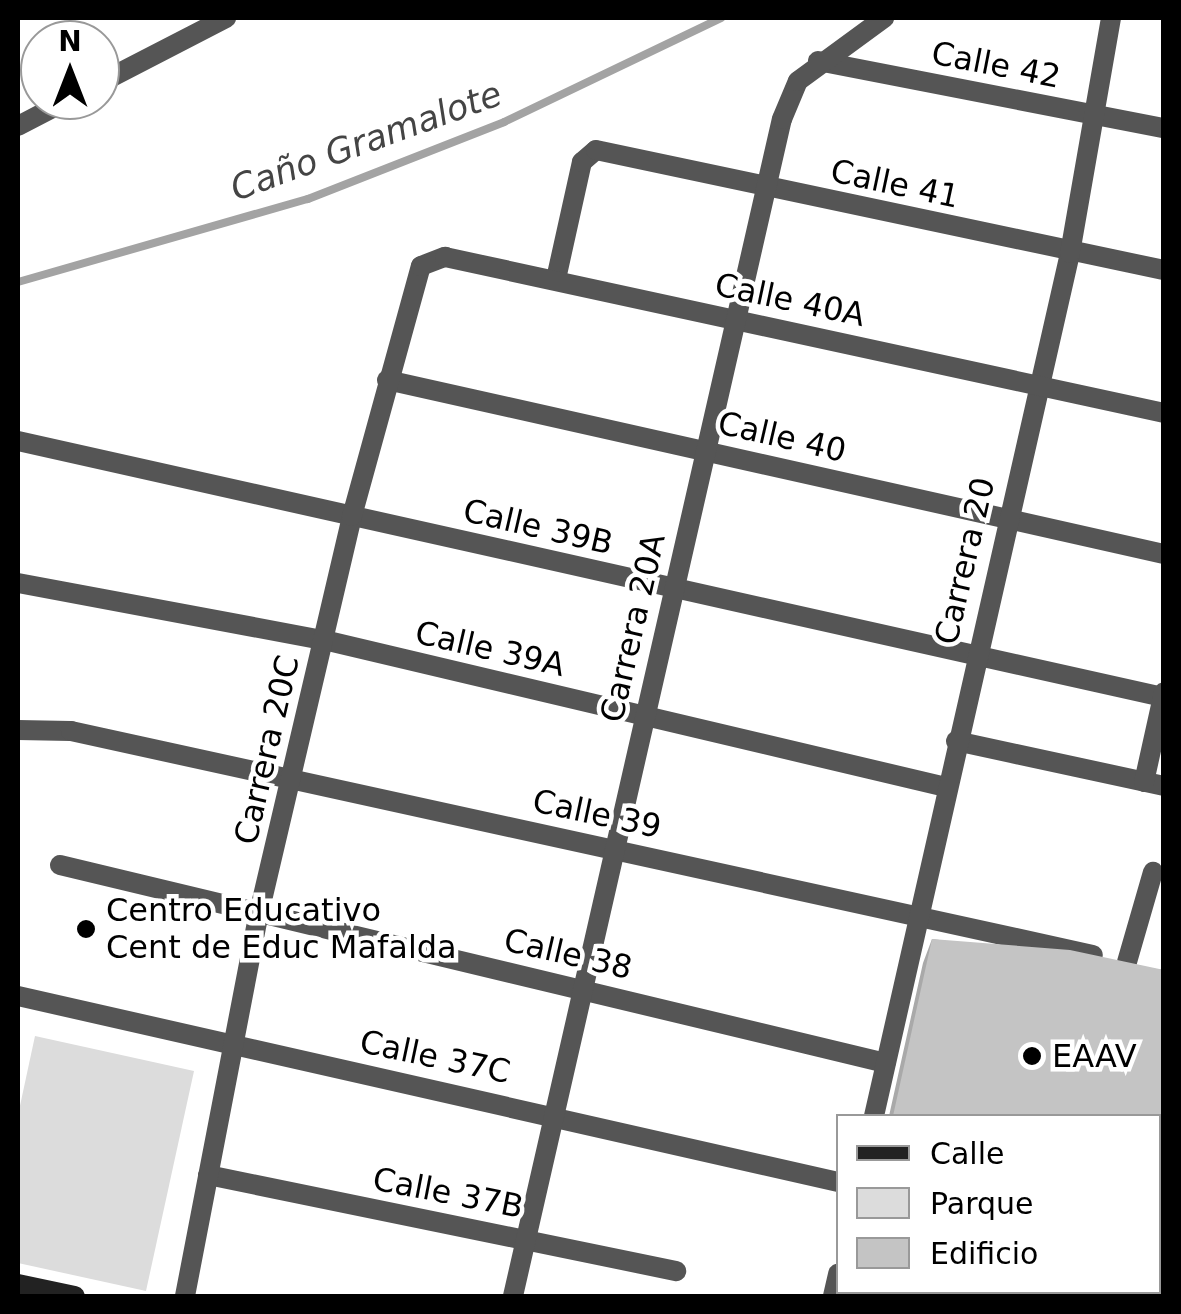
<!DOCTYPE html>
<meta charset="utf-8">
<style>
body{margin:0}
#map{position:relative;width:1181px;height:1314px;overflow:hidden;background:#fff;font-family:"DejaVu Sans",sans-serif}
div>[style]{position:absolute}
[style*='--x']{left:calc(var(--x)*1px);top:calc(var(--y)*1px);width:calc(var(--w)*1px);rotate:calc(var(--a)*1deg)}
.green>*{inset:0;background:#dcdcdc}
.stream>*{height:8px;margin:-4px;padding:0 4px;transform-origin:4px;border-radius:4px;background:#a3a3a3}
.street>*{height:20px;margin:-10px;padding:0 10px;transform-origin:10px;border-radius:10px;background:#555}
.secondary>*{height:20px;margin:-10px;padding:0 10px;transform-origin:10px;border-radius:10px;background:#222}
.wall>*{inset:0;background:#a9a9a9}
.shaded-wall>*{inset:0;background:#898989;transform-origin:0 0}
.building>*{inset:0;background:#c4c4c4;transform-origin:0 0}
.dots>*{width:28px;height:28px;translate:-50% -50%;box-sizing:border-box;border:5px solid #fff;border-radius:50%}
span{translate:-50% -50%;white-space:nowrap;text-align:center;line-height:1.15;-webkit-text-stroke:9px #fff;paint-order:stroke}
.street-label{font-size:32px;color:#000}
.poi-label{font-size:32px;color:#000}
.left{translate:0 -50%;text-align:left}
.water-label{font-size:35px;color:#444;font-style:italic}
.frame{position:absolute;inset:0;border:20px solid #000;pointer-events:none}
.legend{position:absolute;left:836px;top:1114px;width:325px;height:180px;box-sizing:border-box;background:#fff;border:2px solid #999;margin:0;padding:12px 18px;list-style:none;font-size:30px;color:#000}
.legend li{display:flex;align-items:center;gap:20px;height:50px}
.legend b{width:50px;border:2px solid #999}
.north{position:absolute;left:20px;top:20px;width:100px;height:100px;box-sizing:border-box;background:#fff;border:2px solid #999;border-radius:50%;rotate:0deg;font-size:28px;font-weight:700;line-height:40px;text-align:center;color:#000}
.north::after{content:'';display:block;margin:auto;width:35px;height:45px;background:#000;clip-path:polygon(50% 0,100% 100%,50% 72%,0 100%)}
</style>
<div id="map">
<div class="green">
<i style="clip-path:polygon(35px 1036px,194px 1071px,146px 1291px,18px 1263px,18px 1115px)"></i>
</div>
<div class="stream">
<i style="--x:18;--y:282;--w:302;--a:-16"></i>
<i style="--x:308;--y:199;--w:211;--a:-21.4"></i>
<i style="--x:504;--y:122;--w:241;--a:-25.6"></i>
</div>
<div class="street">
<i style="--x:818;--y:61;--w:352;--a:11"></i>
<i style="--x:100;--y:83;--w:142;--a:-27.3"></i>
<i style="--x:18;--y:126;--w:56;--a:-27.5"></i>
<i style="--x:556;--y:279;--w:120;--a:-77.5"></i>
<i style="--x:582;--y:162;--w:18;--a:-41"></i>
<i style="--x:596;--y:150;--w:581;--a:11.93"></i>
<i style="--x:387;--y:380;--w:796;--a:12.62"></i>
<i style="--x:18;--y:441;--w:1172;--a:12.61"></i>
<i style="--x:18;--y:583;--w:311;--a:10.6"></i>
<i style="--x:324;--y:640;--w:639;--a:13.3"></i>
<i style="--x:18;--y:730;--w:53;--a:1.1"></i>
<i style="--x:71;--y:731;--w:1046;--a:12.36"></i>
<i style="--x:956;--y:741;--w:213;--a:12.2"></i>
<i style="--x:1144;--y:782;--w:92;--a:-77.5"></i>
<i style="--x:60;--y:865;--w:849;--a:13.48"></i>
<i style="--x:1127;--y:962;--w:94;--a:-73.9"></i>
<i style="--x:18;--y:996;--w:841;--a:12.78"></i>
<i style="--x:874;--y:1116;--w:885;--a:-77.2"></i>
<i style="--x:1070;--y:253;--w:239;--a:-80.1"></i>
<i style="--x:208;--y:1175;--w:478;--a:11.6"></i>
<i style="--x:1158;--y:1273;--w:23;--a:-75"></i>
<i style="--x:185;--y:1296;--w:390;--a:-79.1"></i>
<i style="--x:259;--y:913;--w:408;--a:-76.8"></i>
<i style="--x:352;--y:516;--w:259;--a:-74.6"></i>
<i style="--x:421;--y:266;--w:26;--a:-21"></i>
<i style="--x:445;--y:257;--w:736;--a:12.24"></i>
<i style="--x:513;--y:1296;--w:1207;--a:-77.13"></i>
<i style="--x:782;--y:119;--w:41;--a:-67.2"></i>
<i style="--x:798;--y:81;--w:107;--a:-36.2"></i>
<i style="--x:833;--y:1296;--w:23;--a:-77"></i>
<i style="--x:1153;--y:1296;--w:4;--a:-76"></i>
</div>
<div class="secondary">
<i style="--x:18;--y:1284;--w:58;--a:11.9"></i>
</div>
<div class="wall">
<i style="clip-path:polygon(932px 939px,1164px 970px,1164px 1188px,1158px 1186px,1158px 1116px,889px 1116px,923px 963px)"></i>
</div>
<div class="shaded-wall">
<i style="left:851px;top:1292px;width:138px;height:4px"></i>
</div>
<div class="building">
<i style="clip-path:polygon(932px 939px,1070px 950px,1164px 970px,1164px 1162px,1158px 1161px,1158px 1116px,893px 1116px)"></i>
<i style="left:1005px;top:1292px;width:120px;height:4px"></i>
</div>
<div class="dots">
<i style="left:86px;top:929px;background:#000"></i>
<i style="left:1032px;top:1056px;background:#000"></i>
</div>
<div class="street-label">
<span style="left:996px;top:65px;rotate:11deg">Calle 42</span>
<span style="left:895px;top:184px;rotate:12deg">Calle 41</span>
<span style="left:790px;top:300px;rotate:12deg">Calle 40A</span>
<span style="left:782px;top:437px;rotate:13deg">Calle 40</span>
<span style="left:538px;top:527px;rotate:13deg">Calle 39B</span>
<span style="left:965px;top:561px;rotate:-77deg">Carrera 20</span>
<span style="left:633px;top:628px;rotate:-77deg">Carrera 20A</span>
<span style="left:490px;top:649px;rotate:13deg">Calle 39A</span>
<span style="left:267px;top:750px;rotate:-77deg">Carrera 20C</span>
<span style="left:597px;top:814px;rotate:12deg">Calle 39</span>
<span style="left:568px;top:954px;rotate:13deg">Calle 38</span>
<span style="left:435px;top:1057px;rotate:12deg">Calle 37C</span>
<span style="left:448px;top:1193px;rotate:11deg">Calle 37B</span>
</div>
<div class="poi-label">
<span class="left" style="left:106px;top:929px">Centro Educativo<br>Cent de Educ Mafalda</span>
<span class="left" style="left:1052px;top:1056px">EAAV</span>
</div>
<div class="water-label">
<span style="left:366px;top:141px;rotate:-20deg">Caño Gramalote</span>
</div>
<div class="frame"></div>
<ul class="legend">
<li><b style="height:12px;background:#222"></b>Calle</li>
<li><b style="height:28px;background:#dcdcdc"></b>Parque</li>
<li><b style="height:28px;background:#c4c4c4"></b>Edificio</li>
</ul>
<div class="north">N</div>
</div>
